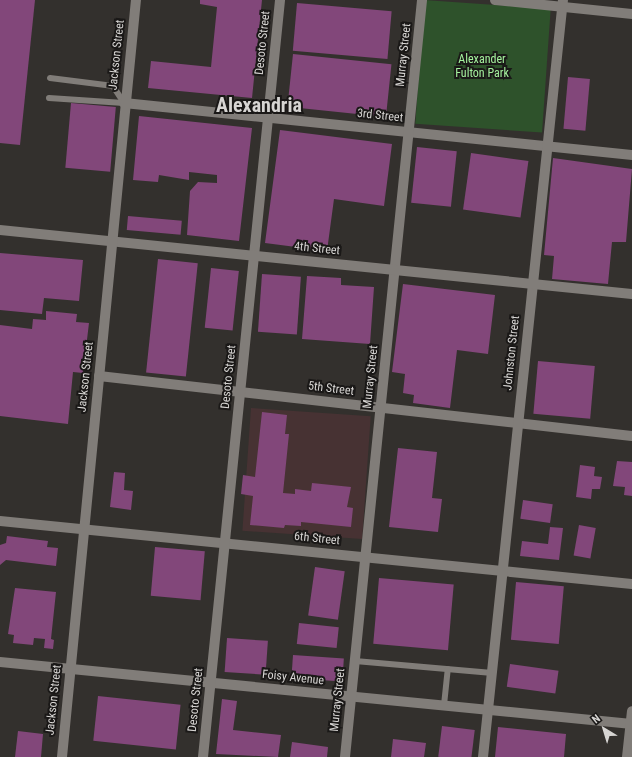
<!DOCTYPE html>
<style>
body{margin:0}
#map{position:relative;width:632px;height:757px;overflow:hidden;background:#33302d;font-family:"Roboto Condensed",sans-serif}
div>[style]{position:absolute}
[style*='--x']{left:calc(var(--x)*1px);top:calc(var(--y)*1px);width:calc(var(--w)*1px);rotate:calc(var(--a)*1deg)}
.education>*{inset:0;background:#473233;transform-origin:0 0}
.green>*{inset:0;background:#2e522b;transform-origin:0 0}
.building>*{inset:0;background:#82477a;transform-origin:0 0}
.lane>*{height:6px;margin:-3px;padding:0 3px;transform-origin:3px;border-radius:3px;background:#817d79}
.street>*{height:10px;margin:-5px;padding:0 5px;transform-origin:5px;border-radius:5px;background:#817d79}
.secondary>*{height:10px;margin:-5px;padding:0 5px;transform-origin:5px;border-radius:5px;background:#817d79}
span{translate:-50% -50%;white-space:nowrap;text-align:center;line-height:1.15;-webkit-text-stroke:4px #1a1817;paint-order:stroke}
.street-label{font-size:12px;color:#d7d5d3}
.park-label{font-size:12px;color:#a5f29e}
.town-label{font-size:20px;color:#d7d5d3;font-weight:700}
.north{position:absolute;left:584px;top:709px;width:40px;height:40px;-webkit-text-stroke:3px #1a1817;paint-order:stroke;rotate:322deg;font-size:11px;font-weight:700;line-height:16px;text-align:center;color:#d7d5d3}
.north::after{content:'';display:block;margin:auto;width:14px;height:18px;background:#d7d5d3;clip-path:polygon(50% 0,100% 100%,50% 72%,0 100%)}
</style>
<div id="map">
<div class="education">
<i style="left:251px;top:408px;width:120px;height:123px;rotate:4deg"></i>
</div>
<div class="green">
<i style="left:424px;top:0;width:127px;height:124px;rotate:4deg"></i>
</div>
<div class="building">
<i style="clip-path:polygon(0 0,35px 0,20px 145px,0 143px)"></i>
<i style="clip-path:polygon(200px 0,262px 0,252px 98px,148px 88px,151px 61px,211px 67px,217px 7px,200px 4px)"></i>
<i style="left:297px;top:3px;width:95px;height:48px;rotate:5deg"></i>
<i style="left:293px;top:54px;width:99px;height:53px;rotate:6deg"></i>
<i style="left:568px;top:77px;width:22px;height:52px;rotate:5deg"></i>
<i style="left:71px;top:103px;width:45px;height:65px;rotate:5deg"></i>
<i style="clip-path:polygon(139px 116px,252px 128px,239px 241px,187px 235px,190px 191px,198px 182px,217px 183px,217px 175px,189px 172px,189px 180px,159px 175px,158px 182px,133px 180px)"></i>
<i style="clip-path:polygon(280px 130px,392px 144px,384px 206px,334px 199px,327px 251px,265px 243px)"></i>
<i style="left:417px;top:147px;width:40px;height:56px;rotate:6deg"></i>
<i style="left:471px;top:153px;width:58px;height:57px;rotate:8deg"></i>
<i style="clip-path:polygon(553px 158px,632px 169px,626px 242px,612px 242px,608px 284px,552px 279px,554px 256px,544px 255px)"></i>
<i style="left:128px;top:216px;width:54px;height:14px;rotate:5deg"></i>
<i style="clip-path:polygon(0 253px,83px 260px,79px 301px,44px 298px,42px 314px,0 310px)"></i>
<i style="left:158px;top:259px;width:40px;height:114px;rotate:6deg"></i>
<i style="left:211px;top:268px;width:28px;height:60px;rotate:6deg"></i>
<i style="left:262px;top:274px;width:39px;height:58px;rotate:4deg"></i>
<i style="clip-path:polygon(307px 276px,341px 278px,341px 285px,374px 287px,370px 344px,302px 339px)"></i>
<i style="clip-path:polygon(403px 284px,495px 295px,488px 354px,457px 350px,450px 408px,413px 403px,414px 395px,403px 393px,405px 374px,392px 372px)"></i>
<i style="clip-path:polygon(46px 311px,77px 314px,76px 322px,89px 323px,83px 373px,73px 372px,68px 424px,0 416px,0 325px,32px 329px,33px 319px,46px 320px)"></i>
<i style="left:538px;top:361px;width:57px;height:53px;rotate:5deg"></i>
<i style="clip-path:polygon(262px 412px,287px 415px,285px 434px,289px 434px,283px 493px,295px 494px,295px 489px,311px 491px,312px 483px,351px 487px,347px 507px,353px 508px,351px 527px,301px 522px,301px 526px,285px 525px,284px 528px,250px 525px,253px 496px,241px 494px,243px 475px,255px 477px)"></i>
<i style="clip-path:polygon(398px 448px,437px 452px,432px 498px,442px 499px,438px 532px,389px 527px)"></i>
<i style="clip-path:polygon(617px 461px,632px 462px,632px 496px,624px 495px,625px 487px,613px 486px)"></i>
<i style="clip-path:polygon(580px 465px,595px 467px,594px 476px,602px 477px,600px 489px,592px 489px,591px 499px,576px 497px)"></i>
<i style="clip-path:polygon(114px 472px,125px 473px,124px 490px,133px 491px,131px 510px,110px 507px)"></i>
<i style="left:523px;top:500px;width:30px;height:19px;rotate:8deg"></i>
<i style="left:579px;top:525px;width:17px;height:31px;rotate:10deg"></i>
<i style="clip-path:polygon(550px 527px,563px 528px,559px 560px,520px 556px,522px 541px,548px 544px)"></i>
<i style="clip-path:polygon(7px 536px,48px 541px,47px 547px,58px 548px,56px 566px,6px 560px,0 565px,0 545px,6px 543px)"></i>
<i style="left:155px;top:547px;width:50px;height:49px;rotate:5deg"></i>
<i style="left:315px;top:567px;width:30px;height:49px;rotate:8deg"></i>
<i style="left:379px;top:578px;width:75px;height:66px;rotate:5deg"></i>
<i style="left:516px;top:582px;width:48px;height:58px;rotate:5deg"></i>
<i style="clip-path:polygon(15px 588px,56px 592px,51px 639px,54px 640px,53px 649px,44px 648px,45px 639px,34px 638px,33px 645px,13px 643px,14px 635px,8px 634px)"></i>
<i style="left:299px;top:623px;width:40px;height:21px;rotate:6deg"></i>
<i style="left:227px;top:638px;width:41px;height:34px;rotate:4deg"></i>
<i style="left:293px;top:655px;width:51px;height:23px;rotate:4deg"></i>
<i style="left:510px;top:664px;width:49px;height:23px;rotate:8deg"></i>
<i style="left:98px;top:696px;width:83px;height:45px;rotate:6deg"></i>
<i style="clip-path:polygon(222px 699px,237px 701px,233px 730px,281px 735px,278px 757px,216px 754px)"></i>
<i style="left:442px;top:726px;width:33px;height:31px;rotate:7deg"></i>
<i style="clip-path:polygon(498px 727px,566px 734px,564px 757px,495px 757px)"></i>
<i style="clip-path:polygon(18px 731px,43px 734px,41px 757px,15px 757px)"></i>
<i style="clip-path:polygon(393px 739px,426px 743px,424px 757px,391px 757px)"></i>
<i style="clip-path:polygon(292px 742px,328px 747px,327px 757px,290px 757px)"></i>
</div>
<div class="lane">
<i style="--x:50;--y:78;--w:64;--a:7.2"></i>
<i style="--x:113;--y:86;--w:20;--a:57"></i>
<i style="--x:49;--y:98;--w:75;--a:3.8"></i>
<i style="--x:355;--y:661;--w:138;--a:5"></i>
<i style="--x:444;--y:705;--w:36;--a:-84"></i>
</div>
<div class="street">
<i style="--x:124;--y:103;--w:511;--a:5.84"></i>
<i style="--x:99;--y:376;--w:536;--a:6.42"></i>
<i style="--x:0;--y:521;--w:635;--a:5.69"></i>
<i style="--x:0;--y:662;--w:635;--a:5.6"></i>
<i style="--x:203;--y:757;--w:761;--a:-84.19"></i>
<i style="--x:345;--y:757;--w:761;--a:-84.19"></i>
<i style="--x:483;--y:757;--w:761;--a:-83.97"></i>
<i style="--x:627;--y:757;--w:46;--a:-83.8"></i>
</div>
<div class="secondary">
<i style="--x:495;--y:0;--w:138;--a:5.8"></i>
<i style="--x:0;--y:230;--w:635;--a:5.78"></i>
<i style="--x:62;--y:757;--w:761;--a:-84.42"></i>
</div>
<div class="street-label">
<span style="left:263px;top:43px;rotate:-84deg">Desoto Street</span>
<span style="left:117px;top:55px;rotate:-84deg">Jackson Street</span>
<span style="left:404px;top:55px;rotate:-84deg">Murray Street</span>
<span style="left:380px;top:116px;rotate:6deg">3rd Street</span>
<span style="left:317px;top:249px;rotate:6deg">4th Street</span>
<span style="left:512px;top:353px;rotate:-84deg">Johnston Street</span>
<span style="left:86px;top:377px;rotate:-84deg">Jackson Street</span>
<span style="left:229px;top:377px;rotate:-84deg">Desoto Street</span>
<span style="left:371px;top:377px;rotate:-84deg">Murray Street</span>
<span style="left:331px;top:389px;rotate:7deg">5th Street</span>
<span style="left:317px;top:539px;rotate:6deg">6th Street</span>
<span style="left:293px;top:678px;rotate:6deg">Foisy Avenue</span>
<span style="left:54px;top:700px;rotate:-84deg">Jackson Street</span>
<span style="left:196px;top:700px;rotate:-84deg">Desoto Street</span>
<span style="left:338px;top:700px;rotate:-84deg">Murray Street</span>
</div>
<div class="park-label">
<span style="left:482px;top:67px">Alexander<br>Fulton Park</span>
</div>
<div class="town-label">
<span style="left:259px;top:105px">Alexandria</span>
</div>
<div class="north">N</div>
</div>
